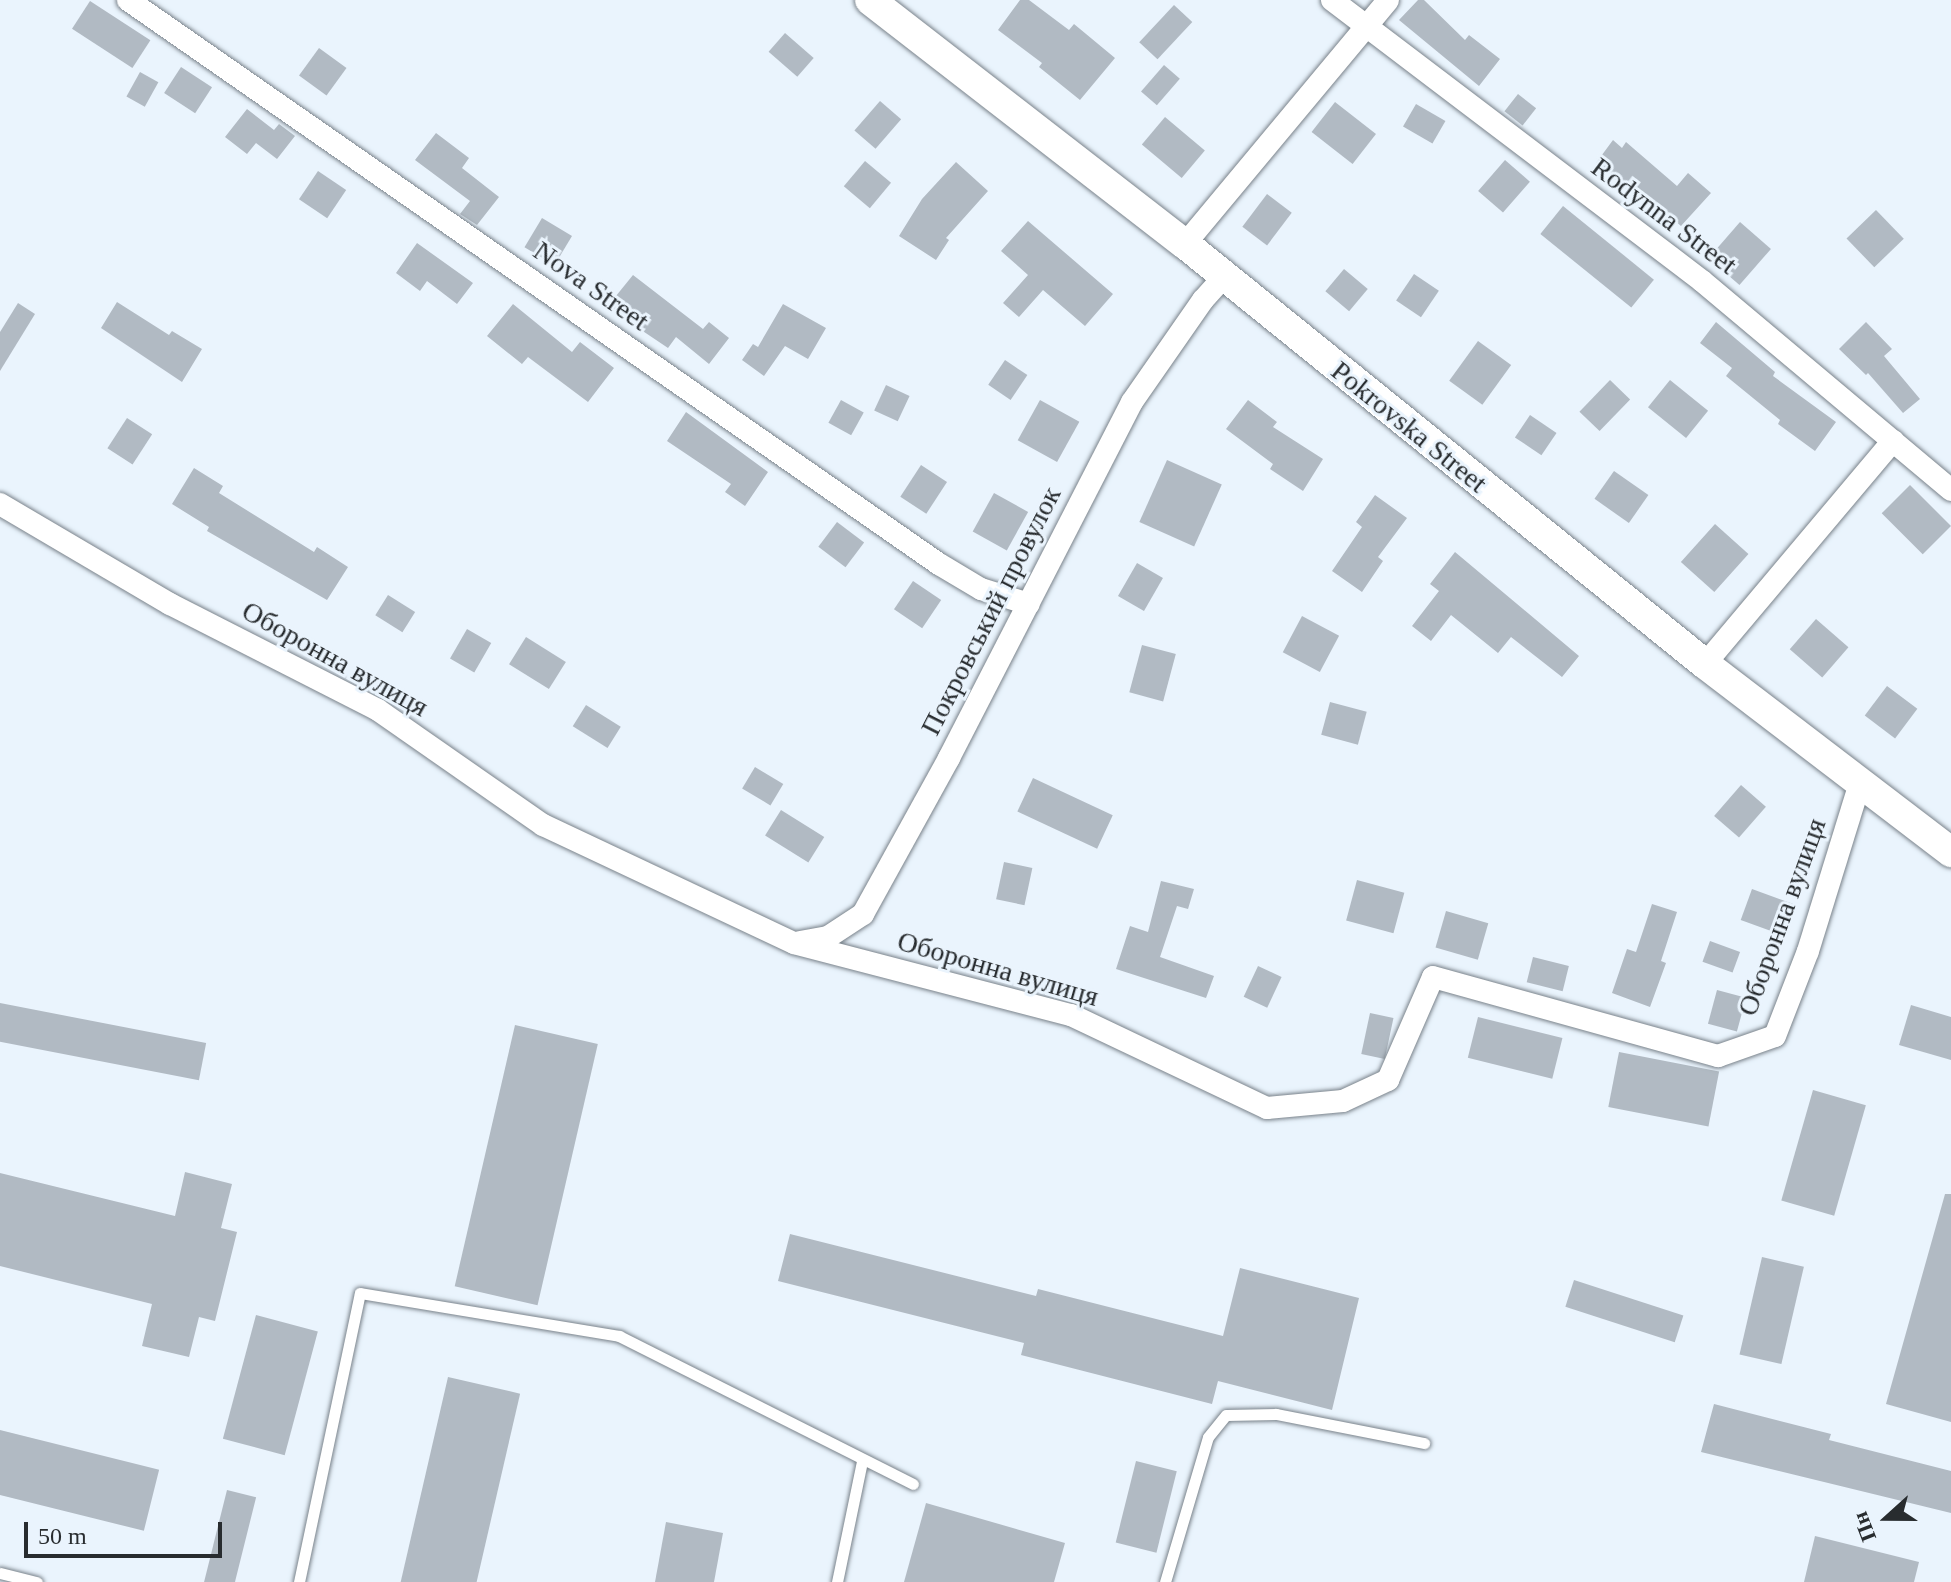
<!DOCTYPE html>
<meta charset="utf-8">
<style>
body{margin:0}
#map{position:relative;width:1951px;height:1582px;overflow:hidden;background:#eaf4fd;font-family:Georgia,serif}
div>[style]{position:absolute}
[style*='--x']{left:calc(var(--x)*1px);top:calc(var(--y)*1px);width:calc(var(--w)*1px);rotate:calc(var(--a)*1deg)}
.building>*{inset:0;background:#b1bac3;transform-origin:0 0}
.roads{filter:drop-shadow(0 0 2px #79828a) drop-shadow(0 0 2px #79828a)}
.lane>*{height:11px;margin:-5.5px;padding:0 5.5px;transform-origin:5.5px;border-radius:5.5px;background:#fff}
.street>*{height:22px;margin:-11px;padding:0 11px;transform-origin:11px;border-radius:11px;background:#fff}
.secondary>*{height:30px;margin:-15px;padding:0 15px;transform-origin:15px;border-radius:15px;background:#fff}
span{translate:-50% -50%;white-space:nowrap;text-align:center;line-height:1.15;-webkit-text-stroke:6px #eaf4fd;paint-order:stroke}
.street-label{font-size:28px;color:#282c2f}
.north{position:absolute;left:1847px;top:1478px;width:80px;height:80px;-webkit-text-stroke:6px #eaf4fd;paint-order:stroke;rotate:249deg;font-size:22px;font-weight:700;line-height:32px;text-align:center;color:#282c2f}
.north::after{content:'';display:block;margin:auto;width:28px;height:36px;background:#282c2f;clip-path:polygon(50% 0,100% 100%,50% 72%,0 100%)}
.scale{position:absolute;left:24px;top:1522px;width:198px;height:36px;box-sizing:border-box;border:4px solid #282c2f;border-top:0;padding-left:10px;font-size:24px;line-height:28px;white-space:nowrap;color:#282c2f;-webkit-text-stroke:6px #eaf4fd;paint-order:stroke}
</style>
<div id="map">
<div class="building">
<i style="clip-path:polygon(1020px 0,1029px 0,1069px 30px,1074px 24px,1115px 58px,1080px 100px,1039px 67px,1042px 63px,998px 30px)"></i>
<i style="clip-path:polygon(1418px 0,1424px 0,1465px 40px,1469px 35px,1500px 59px,1479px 86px,1399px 20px)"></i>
<i style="left:90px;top:1px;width:72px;height:33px;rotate:33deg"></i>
<i style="left:1174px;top:5px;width:25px;height:51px;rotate:43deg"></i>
<i style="left:785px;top:33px;width:38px;height:25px;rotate:41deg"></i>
<i style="left:319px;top:48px;width:34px;height:34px;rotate:36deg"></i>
<i style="left:1164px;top:65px;width:21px;height:35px;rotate:41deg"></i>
<i style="left:181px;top:67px;width:37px;height:31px;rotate:33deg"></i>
<i style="left:140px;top:72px;width:21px;height:28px;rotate:29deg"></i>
<i style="left:1518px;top:94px;width:23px;height:22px;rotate:38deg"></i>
<i style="left:880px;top:101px;width:28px;height:39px;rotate:41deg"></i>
<i style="left:1335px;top:102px;width:52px;height:38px;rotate:38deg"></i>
<i style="left:1416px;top:104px;width:34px;height:26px;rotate:30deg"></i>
<i style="clip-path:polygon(247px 109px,274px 130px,279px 124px,295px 136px,277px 159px,256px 143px,247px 154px,225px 137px)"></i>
<i style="left:1165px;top:117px;width:52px;height:36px;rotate:40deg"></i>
<i style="clip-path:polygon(436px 133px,469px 158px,462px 168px,499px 197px,477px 225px,460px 214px,470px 201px,415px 160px)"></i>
<i style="clip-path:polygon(1613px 140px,1622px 148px,1626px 142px,1677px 186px,1688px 173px,1711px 193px,1681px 226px,1632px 184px,1627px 190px,1596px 163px)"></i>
<i style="left:1505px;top:160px;width:33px;height:41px;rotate:41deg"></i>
<i style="left:865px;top:161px;width:34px;height:33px;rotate:40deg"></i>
<i style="clip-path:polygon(956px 162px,988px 191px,946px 238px,949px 240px,936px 260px,899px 236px,922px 199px)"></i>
<i style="left:318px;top:171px;width:34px;height:34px;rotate:34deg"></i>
<i style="left:1267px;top:194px;width:31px;height:41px;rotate:37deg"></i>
<i style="left:1563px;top:206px;width:117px;height:36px;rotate:39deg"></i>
<i style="left:1876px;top:210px;width:40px;height:41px;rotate:46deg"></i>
<i style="left:542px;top:218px;width:35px;height:34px;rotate:31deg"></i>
<i style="clip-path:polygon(1028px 221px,1113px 294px,1085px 326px,1043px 290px,1019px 317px,1003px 303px,1028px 275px,1001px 251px)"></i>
<i style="left:1740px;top:222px;width:41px;height:48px;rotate:41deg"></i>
<i style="clip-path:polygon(417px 243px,473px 283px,457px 304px,427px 281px,420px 291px,396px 273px)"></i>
<i style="left:1344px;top:269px;width:31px;height:29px;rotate:40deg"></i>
<i style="left:1414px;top:274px;width:30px;height:32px;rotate:34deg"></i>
<i style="clip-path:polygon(633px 275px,703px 329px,709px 322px,729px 338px,709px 364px,676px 337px,668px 348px,607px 307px)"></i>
<i style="clip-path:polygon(117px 302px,169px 335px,172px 331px,202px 349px,182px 382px,101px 328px)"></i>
<i style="clip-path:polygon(18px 303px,35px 314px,0 371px,0 332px)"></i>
<i style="clip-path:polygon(513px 304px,572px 352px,580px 342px,614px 368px,588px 402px,528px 357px,522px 364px,487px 336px)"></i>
<i style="clip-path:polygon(783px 304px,826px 328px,808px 359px,785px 346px,764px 376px,742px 360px,753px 344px,758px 347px)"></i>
<i style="clip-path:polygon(1716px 322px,1775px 372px,1773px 376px,1836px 422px,1815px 451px,1778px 424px,1780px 420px,1726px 376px,1732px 368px,1700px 343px)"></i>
<i style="clip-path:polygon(1866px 322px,1892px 349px,1884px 356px,1920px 399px,1903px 413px,1868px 373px,1866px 375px,1839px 349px)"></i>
<i style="left:1478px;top:341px;width:41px;height:49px;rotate:36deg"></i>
<i style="left:1005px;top:360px;width:27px;height:30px;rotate:34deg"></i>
<i style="left:1610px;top:380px;width:28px;height:44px;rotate:44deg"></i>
<i style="left:1670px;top:380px;width:49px;height:35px;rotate:39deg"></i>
<i style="left:886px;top:385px;width:26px;height:28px;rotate:25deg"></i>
<i style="left:841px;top:400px;width:26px;height:26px;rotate:29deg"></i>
<i style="left:1040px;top:400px;width:45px;height:46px;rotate:29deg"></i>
<i style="clip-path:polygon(1248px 400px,1277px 422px,1273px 427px,1323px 459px,1303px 491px,1270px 469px,1273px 464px,1226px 429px)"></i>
<i style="clip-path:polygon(686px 412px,768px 472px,745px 506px,725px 492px,731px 484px,667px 441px)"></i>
<i style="left:1530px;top:415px;width:32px;height:27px;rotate:34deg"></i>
<i style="left:127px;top:418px;width:30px;height:36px;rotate:33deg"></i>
<i style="left:1167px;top:460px;width:60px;height:68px;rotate:24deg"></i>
<i style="left:921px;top:465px;width:31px;height:38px;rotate:33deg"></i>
<i style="clip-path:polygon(194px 468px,223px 486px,219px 493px,314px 552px,317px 547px,348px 567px,327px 600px,207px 531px,209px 527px,172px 504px)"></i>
<i style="left:1614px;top:471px;width:42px;height:34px;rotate:35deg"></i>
<i style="left:1910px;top:485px;width:58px;height:40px;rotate:45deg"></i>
<i style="left:994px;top:493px;width:39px;height:44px;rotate:29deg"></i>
<i style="clip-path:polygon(1375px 495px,1407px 518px,1378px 557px,1383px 561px,1362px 592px,1332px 571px,1362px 527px,1356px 522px)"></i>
<i style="left:837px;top:522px;width:34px;height:31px;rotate:37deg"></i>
<i style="left:1715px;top:524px;width:45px;height:51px;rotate:42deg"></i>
<i style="clip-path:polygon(1455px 552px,1579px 656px,1562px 677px,1511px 637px,1498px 653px,1451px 615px,1431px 641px,1412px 626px,1439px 591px,1430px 584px)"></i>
<i style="left:1137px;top:563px;width:30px;height:38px;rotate:30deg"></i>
<i style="left:913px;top:581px;width:34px;height:34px;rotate:34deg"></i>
<i style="left:388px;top:595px;width:32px;height:24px;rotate:32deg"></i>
<i style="left:1302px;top:616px;width:42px;height:41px;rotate:28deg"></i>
<i style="left:1816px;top:619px;width:43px;height:40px;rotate:41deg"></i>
<i style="left:467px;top:629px;width:28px;height:34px;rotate:30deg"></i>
<i style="left:526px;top:637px;width:47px;height:32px;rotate:32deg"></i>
<i style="left:1142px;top:645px;width:35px;height:49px;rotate:15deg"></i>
<i style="left:1887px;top:686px;width:38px;height:37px;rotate:37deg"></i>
<i style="left:1330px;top:702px;width:38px;height:34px;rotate:15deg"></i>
<i style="left:586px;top:705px;width:41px;height:25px;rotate:32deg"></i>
<i style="left:755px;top:767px;width:33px;height:25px;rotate:31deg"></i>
<i style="left:1033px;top:778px;width:88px;height:37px;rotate:25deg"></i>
<i style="left:1741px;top:785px;width:33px;height:41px;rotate:41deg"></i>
<i style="left:781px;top:810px;width:51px;height:30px;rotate:32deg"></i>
<i style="left:1004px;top:862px;width:29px;height:38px;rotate:12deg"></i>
<i style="left:1357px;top:880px;width:49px;height:42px;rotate:15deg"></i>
<i style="clip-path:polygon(1161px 881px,1194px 889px,1188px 909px,1177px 906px,1160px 957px,1214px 976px,1206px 998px,1116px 969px,1130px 926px,1148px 932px)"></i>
<i style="left:1752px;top:889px;width:47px;height:33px;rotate:20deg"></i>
<i style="clip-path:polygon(1652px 904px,1677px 912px,1661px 961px,1666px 963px,1650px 1007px,1612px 993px,1627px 949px,1636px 952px)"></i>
<i style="left:1446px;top:911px;width:44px;height:38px;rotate:16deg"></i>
<i style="left:1710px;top:941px;width:32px;height:22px;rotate:20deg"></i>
<i style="left:1533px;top:957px;width:37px;height:26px;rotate:14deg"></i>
<i style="left:1258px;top:966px;width:26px;height:34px;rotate:25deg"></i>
<i style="left:1717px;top:990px;width:30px;height:35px;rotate:15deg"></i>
<i style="left:0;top:1003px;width:210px;height:38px;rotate:11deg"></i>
<i style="clip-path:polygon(1911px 1005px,1951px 1017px,1951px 1060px,1899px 1045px)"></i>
<i style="left:1370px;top:1013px;width:24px;height:42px;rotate:12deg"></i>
<i style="left:1478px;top:1017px;width:87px;height:42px;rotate:14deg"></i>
<i style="left:515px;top:1025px;width:85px;height:268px;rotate:13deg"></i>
<i style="left:1619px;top:1052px;width:102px;height:56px;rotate:11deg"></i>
<i style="left:1813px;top:1090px;width:55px;height:115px;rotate:16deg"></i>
<i style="clip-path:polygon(185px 1172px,232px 1184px,221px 1228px,237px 1232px,215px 1321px,199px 1317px,189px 1357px,142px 1346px,152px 1304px,0 1266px,0 1173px,175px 1216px)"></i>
<i style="clip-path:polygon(1945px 1194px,1951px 1194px,1951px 1422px,1886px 1404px)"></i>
<i style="clip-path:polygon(790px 1234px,1036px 1296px,1038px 1289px,1223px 1336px,1240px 1268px,1359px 1298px,1332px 1410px,1218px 1381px,1212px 1404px,1021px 1355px,1024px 1343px,778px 1281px)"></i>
<i style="left:1762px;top:1257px;width:43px;height:100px;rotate:13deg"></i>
<i style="left:1574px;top:1280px;width:115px;height:28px;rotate:18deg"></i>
<i style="left:256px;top:1315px;width:64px;height:128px;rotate:15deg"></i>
<i style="left:448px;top:1377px;width:74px;height:211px;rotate:13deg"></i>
<i style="clip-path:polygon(1714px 1404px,1831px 1434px,1829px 1440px,1951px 1471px,1951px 1513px,1701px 1452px)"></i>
<i style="left:0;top:1430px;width:164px;height:63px;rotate:14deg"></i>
<i style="left:1136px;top:1461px;width:42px;height:84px;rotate:14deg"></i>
<i style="left:227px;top:1490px;width:30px;height:95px;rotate:14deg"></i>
<i style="clip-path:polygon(926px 1503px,1065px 1543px,1054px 1582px,904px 1582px)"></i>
<i style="clip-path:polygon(666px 1522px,723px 1533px,714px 1582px,655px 1582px)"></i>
<i style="clip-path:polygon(1815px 1536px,1919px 1562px,1914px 1582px,1804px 1582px)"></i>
</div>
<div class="roads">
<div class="lane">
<i style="--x:0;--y:1573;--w:38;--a:14"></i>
<i style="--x:299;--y:1582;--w:295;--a:-78.1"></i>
<i style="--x:360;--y:1293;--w:263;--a:9.4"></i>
<i style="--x:619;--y:1336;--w:329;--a:26.7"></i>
<i style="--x:837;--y:1582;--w:124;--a:-78.3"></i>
<i style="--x:1165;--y:1582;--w:151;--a:-73.5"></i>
<i style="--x:1208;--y:1437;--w:28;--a:-51"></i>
<i style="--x:1226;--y:1415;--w:50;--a:-1.1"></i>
<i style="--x:1276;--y:1414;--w:151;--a:11.1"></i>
</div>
<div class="street">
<i style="--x:128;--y:0;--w:988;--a:34.82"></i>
<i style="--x:939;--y:564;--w:49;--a:30.8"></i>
<i style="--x:981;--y:589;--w:50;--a:17.4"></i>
<i style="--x:1332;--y:0;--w:465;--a:37.2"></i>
<i style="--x:1702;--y:281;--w:325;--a:40"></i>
<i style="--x:1185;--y:244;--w:317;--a:-50.2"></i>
<i style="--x:0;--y:504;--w:197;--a:30.5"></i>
<i style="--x:170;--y:604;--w:233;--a:27"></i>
<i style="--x:378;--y:710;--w:201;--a:34.9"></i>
<i style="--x:543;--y:825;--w:277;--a:25.2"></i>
<i style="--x:794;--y:943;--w:286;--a:14.6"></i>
<i style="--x:1071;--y:1015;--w:217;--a:25.4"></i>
<i style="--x:1267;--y:1108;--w:76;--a:-5.3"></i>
<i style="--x:1343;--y:1101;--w:50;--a:-25"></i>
<i style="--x:1388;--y:1080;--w:112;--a:-66.4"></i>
<i style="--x:1433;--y:977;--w:296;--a:15.5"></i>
<i style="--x:1718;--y:1056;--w:60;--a:-19.3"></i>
<i style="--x:1775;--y:1036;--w:91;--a:-68.8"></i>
<i style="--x:1808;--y:951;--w:176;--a:-72.8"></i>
<i style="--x:1705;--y:664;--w:292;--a:-49.9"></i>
<i style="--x:800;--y:942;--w:28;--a:-10"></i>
<i style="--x:828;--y:937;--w:42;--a:-33.3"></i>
<i style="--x:863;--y:914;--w:178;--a:-61.1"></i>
<i style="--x:949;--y:758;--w:400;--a:-62.8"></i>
<i style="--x:1132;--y:402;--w:124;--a:-55.2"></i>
<i style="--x:1203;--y:300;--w:30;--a:-48"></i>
</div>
<div class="secondary">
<i style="--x:870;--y:0;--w:398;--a:37.8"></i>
<i style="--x:1185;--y:244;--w:668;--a:38.93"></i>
<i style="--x:1705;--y:664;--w:310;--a:37.4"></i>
</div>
</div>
<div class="street-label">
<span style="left:1664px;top:216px;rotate:37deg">Rodynna Street</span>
<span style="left:591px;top:286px;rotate:35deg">Nova Street</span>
<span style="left:1409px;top:427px;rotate:39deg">Pokrovska Street</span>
<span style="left:991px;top:611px;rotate:-63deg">Покровський провулок</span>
<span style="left:335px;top:659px;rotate:29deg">Оборонна вулиця</span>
<span style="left:1782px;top:917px;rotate:-70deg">Оборонна вулиця</span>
<span style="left:998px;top:969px;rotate:16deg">Оборонна вулиця</span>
</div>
<div class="north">Пн</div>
<div class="scale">50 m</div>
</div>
